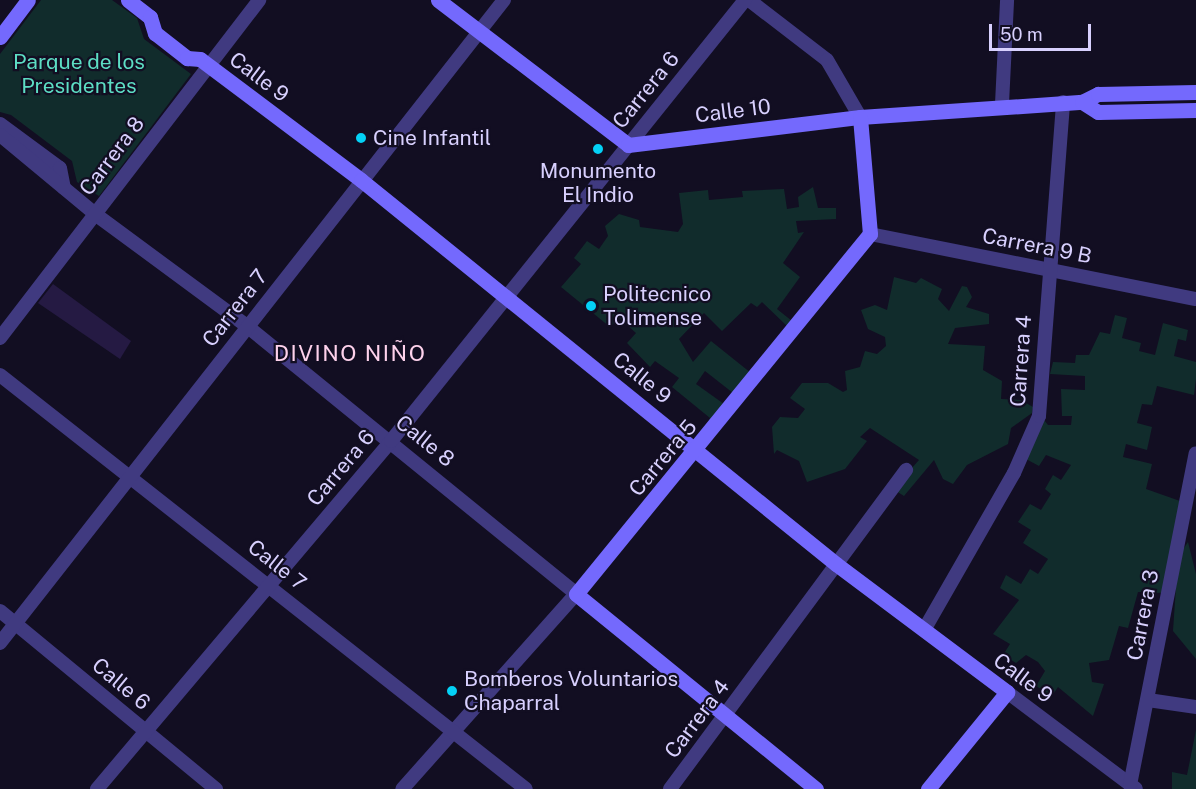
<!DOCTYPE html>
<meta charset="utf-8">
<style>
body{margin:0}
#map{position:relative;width:1196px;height:789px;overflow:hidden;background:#120e22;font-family:"Public Sans",sans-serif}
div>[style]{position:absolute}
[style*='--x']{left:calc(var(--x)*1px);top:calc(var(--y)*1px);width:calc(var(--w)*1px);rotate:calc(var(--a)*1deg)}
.green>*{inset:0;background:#112c2c}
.building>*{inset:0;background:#251a43}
.street>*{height:14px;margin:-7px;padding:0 7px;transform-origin:7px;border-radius:7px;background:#403a80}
.secondary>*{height:15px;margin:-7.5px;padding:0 7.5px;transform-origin:7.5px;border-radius:7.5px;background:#7469fd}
.dots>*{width:16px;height:16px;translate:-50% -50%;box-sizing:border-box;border:3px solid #120e22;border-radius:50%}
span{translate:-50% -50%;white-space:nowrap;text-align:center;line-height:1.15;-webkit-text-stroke:4.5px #120e22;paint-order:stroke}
.park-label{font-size:21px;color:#5dddc4}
.street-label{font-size:21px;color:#d8d0fe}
.poi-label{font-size:21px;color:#d8d0fe}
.left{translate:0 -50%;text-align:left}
.neighbourhood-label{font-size:22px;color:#fed2ec;letter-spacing:1.5px}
.scale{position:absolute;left:989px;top:24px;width:102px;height:27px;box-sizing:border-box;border:3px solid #d8d0fe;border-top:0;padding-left:8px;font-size:18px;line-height:21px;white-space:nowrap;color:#d8d0fe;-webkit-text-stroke:4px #120e22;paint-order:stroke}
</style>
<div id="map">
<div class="green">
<i style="clip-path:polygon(41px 0,112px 0,137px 18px,144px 39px,191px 74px,99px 196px,77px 182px,72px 161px,11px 115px,0 112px,0 54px)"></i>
<i style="clip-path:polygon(813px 187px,818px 208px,836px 208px,836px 219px,796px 221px,798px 233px,804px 232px,783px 263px,800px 277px,777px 309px,792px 321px,788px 327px,762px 302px,757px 307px,751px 303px,722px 331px,704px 313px,679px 339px,693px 362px,711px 341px,751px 373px,733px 393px,705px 371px,696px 384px,724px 404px,705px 428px,710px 418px,672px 387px,679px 378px,655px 361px,650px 367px,627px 343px,636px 333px,619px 318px,610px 327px,561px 287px,581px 264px,574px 258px,587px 241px,599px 249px,608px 236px,605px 226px,619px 214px,639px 220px,640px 227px,678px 232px,683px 224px,679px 193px,708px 190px,709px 200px,743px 197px,742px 191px,784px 189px,787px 209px,799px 207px,798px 197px)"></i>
<i style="clip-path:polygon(894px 277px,916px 283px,921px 278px,942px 289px,938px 299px,949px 311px,962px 286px,967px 287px,972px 297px,966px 307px,989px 314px,989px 324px,955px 328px,948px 344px,985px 346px,983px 370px,1002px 381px,1001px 399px,1021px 400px,1033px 407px,1032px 413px,1011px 428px,1008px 444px,967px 465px,953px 484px,943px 479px,934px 460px,904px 496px,893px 489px,919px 460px,870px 428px,860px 437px,867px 441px,845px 469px,807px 482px,799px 461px,777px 450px,774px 454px,772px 427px,780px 417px,798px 418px,805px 409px,790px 398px,802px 383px,828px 383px,843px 392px,847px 390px,845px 371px,860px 367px,865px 351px,877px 354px,886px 346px,885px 337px,868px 329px,861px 310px,875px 305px,887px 310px)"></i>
<i style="clip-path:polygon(1115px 315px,1127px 318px,1122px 338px,1141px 343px,1139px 351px,1155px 355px,1163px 323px,1188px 330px,1186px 341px,1178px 339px,1174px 356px,1196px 362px,1196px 379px,1194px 395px,1157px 386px,1152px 405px,1142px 404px,1137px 423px,1152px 427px,1147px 450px,1126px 444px,1123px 457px,1152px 464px,1146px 489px,1180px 501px,1163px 593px,1138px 592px,1128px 628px,1119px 626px,1109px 660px,1089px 663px,1092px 682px,1104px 684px,1093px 716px,1058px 687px,1052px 696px,1036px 686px,1045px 671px,1038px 662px,1026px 655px,1016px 663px,1003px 655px,1010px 644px,993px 634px,1019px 600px,1000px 588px,1006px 575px,1021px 584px,1030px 569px,1038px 574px,1048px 559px,1023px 543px,1031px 530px,1018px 522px,1030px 504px,1041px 510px,1051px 494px,1045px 489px,1053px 475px,1061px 480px,1071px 465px,1046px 455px,1039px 466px,1026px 459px,1044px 420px,1048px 425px,1071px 425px,1072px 416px,1062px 416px,1061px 389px,1085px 390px,1085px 376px,1050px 374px,1053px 362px,1075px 363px,1076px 355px,1089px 355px,1100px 332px,1110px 334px)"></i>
<i style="clip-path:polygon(1188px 542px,1196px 574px,1196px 659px,1173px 631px,1178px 557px)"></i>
<i style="clip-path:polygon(1196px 730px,1196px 789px,1172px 789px,1172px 772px,1187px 775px)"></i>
</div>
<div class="building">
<i style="clip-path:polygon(53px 284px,131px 341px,120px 359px,38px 303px)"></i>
</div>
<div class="street">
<i style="--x:749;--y:0;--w:98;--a:37.6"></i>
<i style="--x:827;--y:60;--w:66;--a:59.9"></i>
<i style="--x:1002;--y:104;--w:104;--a:-87.2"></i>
<i style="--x:0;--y:124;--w:74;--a:36.3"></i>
<i style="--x:60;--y:168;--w:20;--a:79"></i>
<i style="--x:0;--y:135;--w:124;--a:39.7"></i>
<i style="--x:95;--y:214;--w:190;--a:36.4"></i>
<i style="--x:248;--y:327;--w:423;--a:39.1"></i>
<i style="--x:576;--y:594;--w:261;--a:131.7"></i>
<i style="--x:870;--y:234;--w:332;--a:11.3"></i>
<i style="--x:0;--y:338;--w:426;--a:-52.5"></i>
<i style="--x:0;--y:375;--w:669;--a:38.21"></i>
<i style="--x:0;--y:611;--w:280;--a:39.5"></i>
<i style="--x:924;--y:630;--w:181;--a:-60.2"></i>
<i style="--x:1014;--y:473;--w:62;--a:-66.3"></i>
<i style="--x:1039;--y:416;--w:315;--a:-85.6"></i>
<i style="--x:0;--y:643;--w:817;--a:-51.91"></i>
<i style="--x:1007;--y:692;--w:161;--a:36.9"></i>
<i style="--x:1148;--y:700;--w:49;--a:8.3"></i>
<i style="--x:1130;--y:785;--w:338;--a:-78.8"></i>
<i style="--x:97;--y:789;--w:456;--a:-49.8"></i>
<i style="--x:391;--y:441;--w:566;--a:-51.25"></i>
<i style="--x:670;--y:789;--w:397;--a:-53.5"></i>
</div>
<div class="secondary">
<i style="--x:128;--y:0;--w:28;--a:38"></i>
<i style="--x:150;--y:17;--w:17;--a:73"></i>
<i style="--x:155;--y:33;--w:41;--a:38"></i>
<i style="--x:187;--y:58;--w:13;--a:4"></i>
<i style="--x:200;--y:59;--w:201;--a:36.9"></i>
<i style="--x:361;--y:180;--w:611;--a:38.95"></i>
<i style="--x:836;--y:564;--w:214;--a:36.8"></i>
<i style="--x:1007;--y:692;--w:125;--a:129.2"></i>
<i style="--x:438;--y:0;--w:239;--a:37.3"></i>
<i style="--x:628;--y:145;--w:234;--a:-6.9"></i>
<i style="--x:860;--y:117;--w:223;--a:-3.9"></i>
<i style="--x:1082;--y:102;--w:18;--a:-27"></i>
<i style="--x:1098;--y:94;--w:98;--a:-1.2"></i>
<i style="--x:0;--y:37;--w:46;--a:-52.9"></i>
<i style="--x:1082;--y:102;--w:19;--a:32"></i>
<i style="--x:1098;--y:112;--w:98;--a:-1.2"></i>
<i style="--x:816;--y:789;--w:309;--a:-140.9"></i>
<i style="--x:576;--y:594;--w:465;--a:-50.8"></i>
<i style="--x:870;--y:234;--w:117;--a:-94.9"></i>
</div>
<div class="dots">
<i style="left:361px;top:138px;background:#04d1f6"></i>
<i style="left:598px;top:149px;background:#04d1f6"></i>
<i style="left:591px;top:306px;background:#04d1f6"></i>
<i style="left:452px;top:691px;background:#04d1f6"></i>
</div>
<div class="park-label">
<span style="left:79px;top:74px">Parque de los<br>Presidentes</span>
</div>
<div class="street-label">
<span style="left:259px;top:77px;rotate:37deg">Calle 9</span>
<span style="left:646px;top:90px;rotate:-51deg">Carrera 6</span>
<span style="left:733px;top:111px;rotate:-7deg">Calle 10</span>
<span style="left:112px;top:156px;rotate:-53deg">Carrera 8</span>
<span style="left:1037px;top:246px;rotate:11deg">Carrera 9 B</span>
<span style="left:235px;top:308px;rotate:-52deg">Carrera 7</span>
<span style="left:1021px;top:361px;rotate:-86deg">Carrera 4</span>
<span style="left:642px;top:378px;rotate:39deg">Calle 9</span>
<span style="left:425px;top:441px;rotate:39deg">Calle 8</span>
<span style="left:663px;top:458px;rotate:-50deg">Carrera 5</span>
<span style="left:341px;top:468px;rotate:-50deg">Carrera 6</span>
<span style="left:277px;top:565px;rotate:38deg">Calle 7</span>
<span style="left:1143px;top:615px;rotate:-79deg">Carrera 3</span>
<span style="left:1023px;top:678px;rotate:37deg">Calle 9</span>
<span style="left:121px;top:684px;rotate:40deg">Calle 6</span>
<span style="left:697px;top:719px;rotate:-53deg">Carrera 4</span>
</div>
<div class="poi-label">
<span class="left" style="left:373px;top:138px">Cine Infantil</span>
<span style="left:598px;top:183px">Monumento<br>El Indio</span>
<span class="left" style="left:603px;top:306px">Politecnico<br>Tolimense</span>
<span class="left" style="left:464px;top:691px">Bomberos Voluntarios<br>Chaparral</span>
</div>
<div class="neighbourhood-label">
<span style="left:350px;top:354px">DIVINO NIÑO</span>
</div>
<div class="scale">50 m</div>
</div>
